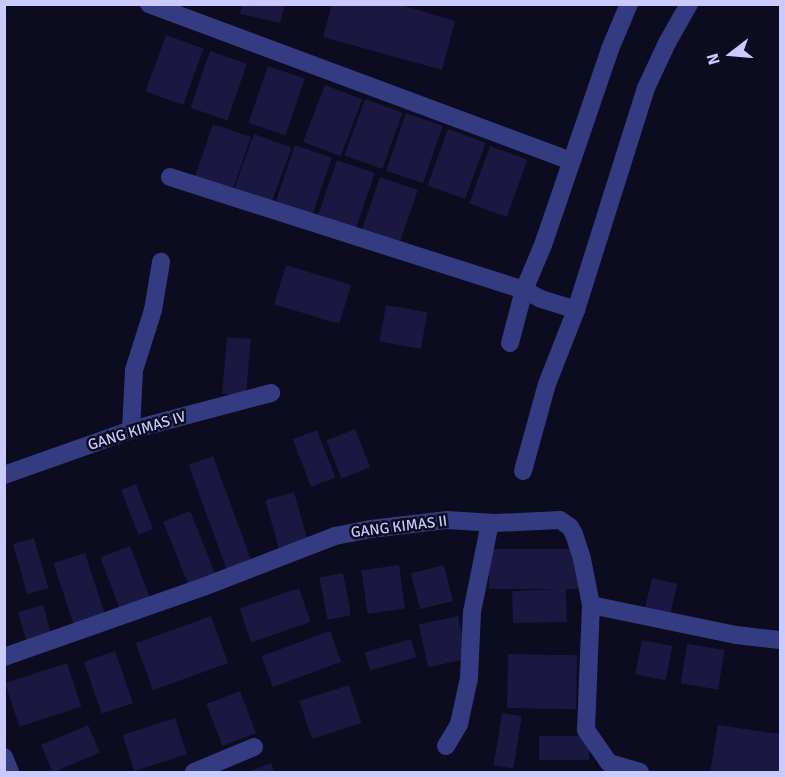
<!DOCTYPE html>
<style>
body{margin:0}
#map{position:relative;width:785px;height:777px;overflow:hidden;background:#0c0b1f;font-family:Signika,sans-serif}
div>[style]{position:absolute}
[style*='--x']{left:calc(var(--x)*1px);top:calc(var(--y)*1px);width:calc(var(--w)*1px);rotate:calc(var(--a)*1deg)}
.building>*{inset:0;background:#1a1741;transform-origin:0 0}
.street>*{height:18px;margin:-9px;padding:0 9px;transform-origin:9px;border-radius:9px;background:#343b81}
span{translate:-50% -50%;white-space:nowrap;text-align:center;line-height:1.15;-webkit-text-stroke:5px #0c0b1f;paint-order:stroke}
.street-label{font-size:15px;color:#cacaff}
.frame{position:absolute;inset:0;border:6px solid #cacaff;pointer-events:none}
.north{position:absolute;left:701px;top:24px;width:60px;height:60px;-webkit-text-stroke:4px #0c0b1f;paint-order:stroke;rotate:254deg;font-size:16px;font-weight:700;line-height:24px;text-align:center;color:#cacaff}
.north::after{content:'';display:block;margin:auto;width:21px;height:27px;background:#cacaff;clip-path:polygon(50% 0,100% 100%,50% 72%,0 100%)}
</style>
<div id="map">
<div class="building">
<i style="clip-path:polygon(242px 4px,285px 4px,280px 23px,240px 14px)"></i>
<i style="clip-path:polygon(332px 4px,398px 4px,455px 21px,442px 70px,323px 37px)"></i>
<i style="left:166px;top:35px;width:40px;height:60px;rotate:20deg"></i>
<i style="left:210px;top:51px;width:39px;height:60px;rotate:19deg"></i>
<i style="left:268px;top:66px;width:39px;height:60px;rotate:19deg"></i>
<i style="left:325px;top:85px;width:40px;height:61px;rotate:21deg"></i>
<i style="left:365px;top:99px;width:40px;height:60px;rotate:20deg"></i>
<i style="left:406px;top:113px;width:39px;height:61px;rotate:19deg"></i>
<i style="left:213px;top:124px;width:40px;height:60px;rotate:19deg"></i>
<i style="left:448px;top:129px;width:40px;height:60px;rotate:20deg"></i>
<i style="left:254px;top:134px;width:40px;height:61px;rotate:20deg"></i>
<i style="left:295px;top:145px;width:39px;height:60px;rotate:19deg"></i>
<i style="left:490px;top:146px;width:40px;height:61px;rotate:20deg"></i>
<i style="left:337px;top:160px;width:40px;height:60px;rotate:19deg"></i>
<i style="left:380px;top:177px;width:40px;height:60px;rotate:19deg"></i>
<i style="left:286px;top:265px;width:68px;height:41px;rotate:17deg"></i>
<i style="left:386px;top:305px;width:42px;height:37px;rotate:10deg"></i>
<i style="left:227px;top:337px;width:24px;height:57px;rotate:5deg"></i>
<i style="left:355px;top:429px;width:41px;height:31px;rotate:68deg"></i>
<i style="left:317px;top:430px;width:51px;height:26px;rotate:69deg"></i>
<i style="left:213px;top:456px;width:111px;height:26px;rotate:70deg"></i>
<i style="left:136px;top:484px;width:48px;height:16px;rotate:69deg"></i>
<i style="left:294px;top:492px;width:52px;height:30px;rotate:74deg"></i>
<i style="left:190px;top:511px;width:67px;height:29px;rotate:68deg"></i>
<i style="left:34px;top:538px;width:52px;height:22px;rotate:74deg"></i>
<i style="left:130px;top:546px;width:56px;height:32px;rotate:69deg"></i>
<i style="clip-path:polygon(489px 549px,578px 549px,578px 589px,566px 589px,567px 622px,513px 623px,512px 591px,560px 589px,489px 589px)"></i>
<i style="left:85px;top:553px;width:66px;height:33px;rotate:72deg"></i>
<i style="left:399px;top:565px;width:44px;height:38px;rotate:82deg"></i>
<i style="left:444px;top:565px;width:37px;height:34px;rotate:76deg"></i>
<i style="left:343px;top:573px;width:43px;height:24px;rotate:79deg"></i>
<i style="left:652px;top:578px;width:26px;height:36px;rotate:13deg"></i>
<i style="left:299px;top:588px;width:36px;height:63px;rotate:71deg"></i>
<i style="left:43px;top:605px;width:33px;height:26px;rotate:74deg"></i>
<i style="left:211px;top:616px;width:50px;height:80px;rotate:70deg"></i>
<i style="left:458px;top:616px;width:44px;height:40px;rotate:78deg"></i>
<i style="left:330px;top:631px;width:33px;height:73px;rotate:70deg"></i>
<i style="left:411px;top:639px;width:19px;height:48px;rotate:74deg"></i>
<i style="left:642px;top:640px;width:31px;height:35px;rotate:11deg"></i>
<i style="left:687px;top:644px;width:38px;height:40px;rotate:9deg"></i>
<i style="left:115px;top:651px;width:55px;height:33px;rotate:71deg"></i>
<i style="left:508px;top:654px;width:69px;height:54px;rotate:1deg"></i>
<i style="left:67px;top:663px;width:46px;height:65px;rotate:72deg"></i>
<i style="left:349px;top:685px;width:40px;height:52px;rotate:72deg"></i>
<i style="left:240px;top:691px;width:45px;height:36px;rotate:69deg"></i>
<i style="left:502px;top:713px;width:20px;height:53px;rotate:9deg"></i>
<i style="left:175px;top:718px;width:38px;height:55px;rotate:72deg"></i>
<i style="left:88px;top:725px;width:30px;height:51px;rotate:67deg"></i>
<i style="clip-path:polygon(718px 725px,780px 734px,780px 772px,710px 772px)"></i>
<i style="left:539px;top:736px;width:50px;height:24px"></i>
<i style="clip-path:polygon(271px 763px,275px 772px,248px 772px)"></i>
</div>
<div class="street">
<i style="--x:149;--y:4;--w:451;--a:20.4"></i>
<i style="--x:170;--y:177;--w:372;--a:17.7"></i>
<i style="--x:524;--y:290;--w:19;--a:28"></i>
<i style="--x:541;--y:299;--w:37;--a:17"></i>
<i style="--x:510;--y:343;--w:55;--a:-75.2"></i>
<i style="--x:524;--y:290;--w:49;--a:-67.1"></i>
<i style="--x:543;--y:245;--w:207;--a:-71.1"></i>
<i style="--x:610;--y:49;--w:49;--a:-67.1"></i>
<i style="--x:131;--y:430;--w:60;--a:-87.1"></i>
<i style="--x:134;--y:370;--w:63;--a:-72.4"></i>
<i style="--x:153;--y:310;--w:49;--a:-80.5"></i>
<i style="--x:523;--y:471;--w:90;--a:-74.6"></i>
<i style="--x:547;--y:384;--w:79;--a:-68.6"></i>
<i style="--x:576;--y:310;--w:233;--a:-72.5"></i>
<i style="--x:646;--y:88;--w:50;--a:-65"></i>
<i style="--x:667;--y:43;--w:45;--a:-60.6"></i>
<i style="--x:4;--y:475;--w:135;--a:-19.5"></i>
<i style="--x:131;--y:430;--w:145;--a:-14.8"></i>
<i style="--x:591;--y:605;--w:148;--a:11.7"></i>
<i style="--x:736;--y:635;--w:44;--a:6.5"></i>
<i style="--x:4;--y:657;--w:211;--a:-19.4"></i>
<i style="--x:203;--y:587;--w:142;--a:-21.1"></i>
<i style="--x:335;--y:536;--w:37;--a:-11"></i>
<i style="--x:371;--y:529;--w:77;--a:-6.8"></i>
<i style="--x:447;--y:520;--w:48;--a:3.6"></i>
<i style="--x:495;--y:523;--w:65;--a:-2.6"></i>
<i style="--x:560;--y:520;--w:12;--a:35"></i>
<i style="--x:570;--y:527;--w:8;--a:60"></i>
<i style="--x:574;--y:534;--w:26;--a:72"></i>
<i style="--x:582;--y:559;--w:47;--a:78.9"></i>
<i style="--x:591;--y:605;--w:125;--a:92.3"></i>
<i style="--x:586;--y:730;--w:40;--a:55.1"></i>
<i style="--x:609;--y:763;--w:32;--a:16"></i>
<i style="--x:446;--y:746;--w:26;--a:-59"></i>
<i style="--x:459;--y:724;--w:47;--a:-77.7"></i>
<i style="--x:469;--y:678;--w:66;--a:-87.4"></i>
<i style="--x:472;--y:612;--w:91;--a:-78.6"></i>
<i style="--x:4;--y:757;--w:16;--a:68"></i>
<i style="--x:194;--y:772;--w:65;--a:-22.6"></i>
</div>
<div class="street-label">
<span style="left:137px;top:431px;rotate:-17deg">GANG KIMAS IV</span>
<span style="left:399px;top:527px;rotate:-7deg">GANG KIMAS II</span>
</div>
<div class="frame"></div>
<div class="north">N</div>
</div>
